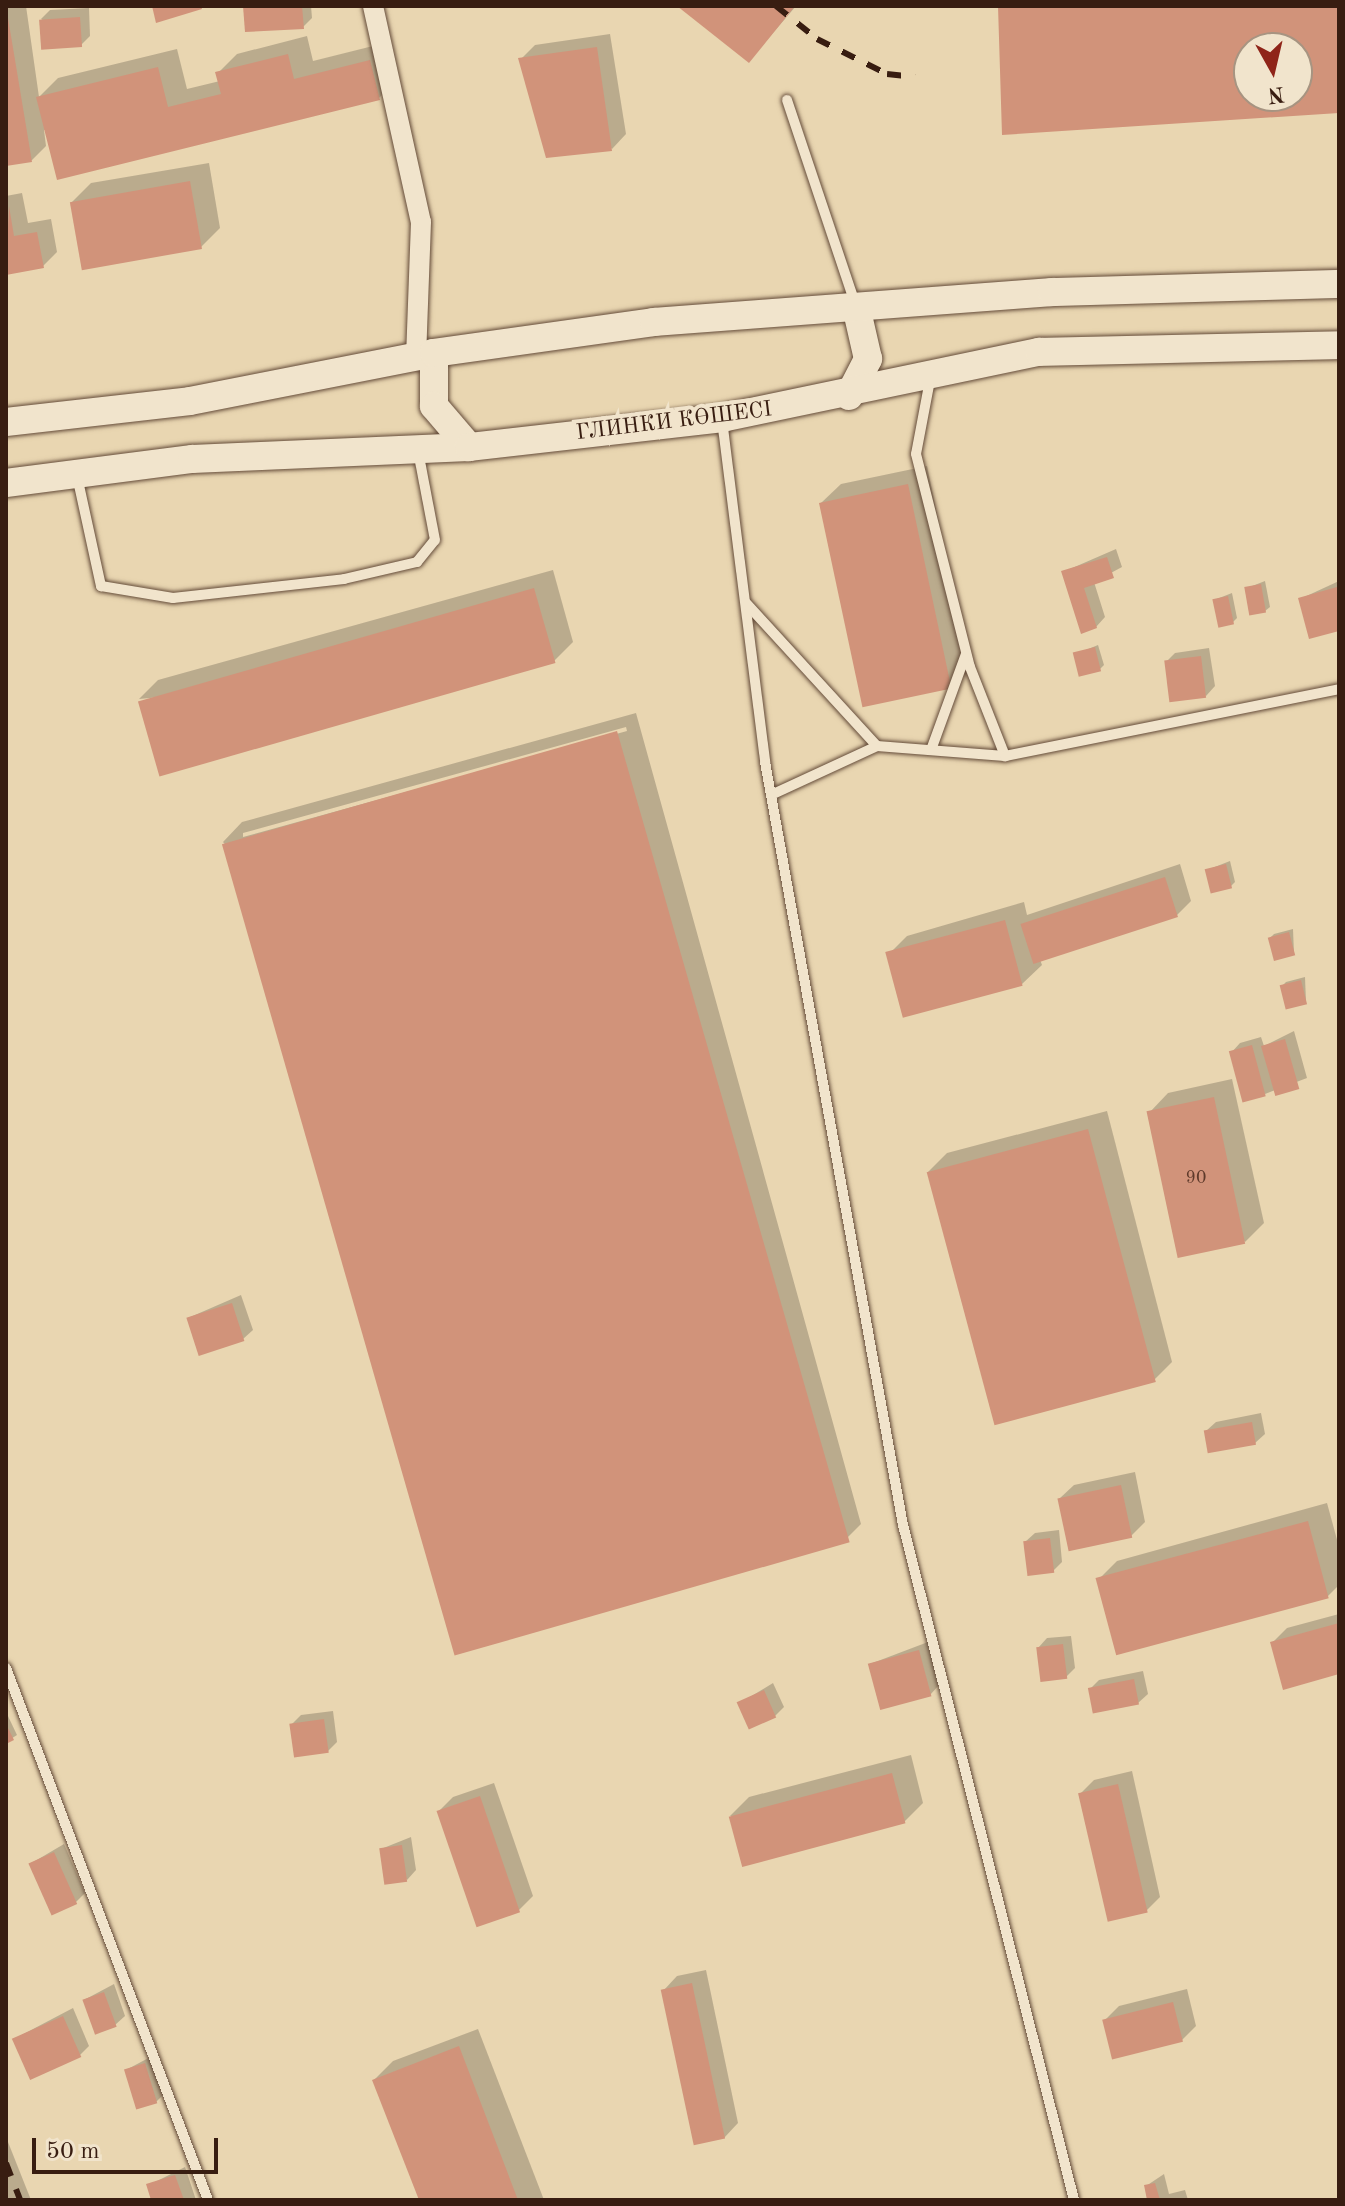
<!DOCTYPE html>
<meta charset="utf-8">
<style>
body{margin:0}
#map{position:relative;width:1345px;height:2206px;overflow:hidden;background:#e9d6b1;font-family:"Old Standard TT",serif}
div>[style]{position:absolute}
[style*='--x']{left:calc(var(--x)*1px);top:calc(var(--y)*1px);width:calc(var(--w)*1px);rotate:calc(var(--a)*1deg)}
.shadow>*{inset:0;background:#0003}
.building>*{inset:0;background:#d1937a;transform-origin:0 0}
.roads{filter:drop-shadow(0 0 2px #644b39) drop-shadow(0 0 2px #644b39)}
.service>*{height:10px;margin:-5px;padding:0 5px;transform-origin:5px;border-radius:5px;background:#f1e4cc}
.minor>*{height:20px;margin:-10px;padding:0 10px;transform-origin:10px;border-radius:10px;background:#f1e4cc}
.secondary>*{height:28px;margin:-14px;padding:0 14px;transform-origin:14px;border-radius:14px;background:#f1e4cc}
.rail>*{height:6px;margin-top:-3px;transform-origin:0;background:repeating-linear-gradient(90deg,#381d11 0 14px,transparent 0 28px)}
span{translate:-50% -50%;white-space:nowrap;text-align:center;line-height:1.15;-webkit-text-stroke:8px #f1e4cc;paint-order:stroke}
.number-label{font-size:18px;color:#5e3a2b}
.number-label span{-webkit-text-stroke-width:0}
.street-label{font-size:22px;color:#381d11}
.frame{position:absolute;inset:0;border:8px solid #381d11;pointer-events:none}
.north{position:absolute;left:1233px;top:32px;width:80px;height:80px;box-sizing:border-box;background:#f1e4cc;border:2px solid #a79481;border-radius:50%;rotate:172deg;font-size:22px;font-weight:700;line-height:32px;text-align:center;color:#381d11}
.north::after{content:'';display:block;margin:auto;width:28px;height:36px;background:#8f2418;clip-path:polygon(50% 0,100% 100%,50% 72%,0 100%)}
.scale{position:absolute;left:32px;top:2138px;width:186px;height:36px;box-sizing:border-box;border:4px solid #381d11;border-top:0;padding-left:10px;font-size:24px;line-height:28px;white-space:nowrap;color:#381d11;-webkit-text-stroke:6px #f1e4cc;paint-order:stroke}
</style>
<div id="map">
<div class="shadow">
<i style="clip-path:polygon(6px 6px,26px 6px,39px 97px,58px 78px,177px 49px,187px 89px,220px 81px,218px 73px,237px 54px,307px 36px,313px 61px,389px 42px,398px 79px,379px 98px,44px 130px,46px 146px,32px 160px,6px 164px)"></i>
<i style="clip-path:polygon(245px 6px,311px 6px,312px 18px,303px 27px)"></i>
<i style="clip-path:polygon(680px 6px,796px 6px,749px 61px)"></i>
<i style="clip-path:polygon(89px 8px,90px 36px,81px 45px,41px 19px,50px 10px)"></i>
<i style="clip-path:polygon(610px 34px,626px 134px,612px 149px,521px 59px,535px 45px)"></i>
<i style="clip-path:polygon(209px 163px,220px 228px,201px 247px,72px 202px,91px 183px)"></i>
<i style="clip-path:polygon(22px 193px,28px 223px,51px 219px,57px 252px,43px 266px,6px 273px,6px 196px)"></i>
<i style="clip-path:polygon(927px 466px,969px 668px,950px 687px,821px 503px,841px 484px)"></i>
<i style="clip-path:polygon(1116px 549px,1122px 567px,1094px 582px,1105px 617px,1096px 627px,1063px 572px)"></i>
<i style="clip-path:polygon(553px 570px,573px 642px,554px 661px,139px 699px,158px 680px)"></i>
<i style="clip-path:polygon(1265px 581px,1270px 607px,1265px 611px,1247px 588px)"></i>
<i style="clip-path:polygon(1339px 581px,1339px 629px,1311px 636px,1300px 599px)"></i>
<i style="clip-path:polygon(1232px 593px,1237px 618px,1233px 622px,1214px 600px)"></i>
<i style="clip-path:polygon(1098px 645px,1104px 665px,1100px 669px,1076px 654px)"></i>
<i style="clip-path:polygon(1209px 648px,1215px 686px,1206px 696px,1166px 662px,1175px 653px)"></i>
<i style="clip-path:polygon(evenodd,636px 713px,861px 1524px,842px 1543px,223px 842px,242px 822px,636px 713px,626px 727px,627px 731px,243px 837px,243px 833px,626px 727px)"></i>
<i style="clip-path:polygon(1230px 861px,1235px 882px,1231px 886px,1207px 870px)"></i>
<i style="clip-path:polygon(1180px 864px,1191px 901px,1177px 915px,1039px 957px,1042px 965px,1022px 984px,888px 955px,907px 936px,1024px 902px,1027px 915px)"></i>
<i style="clip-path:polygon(1293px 929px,1294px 954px,1270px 938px,1274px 934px)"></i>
<i style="clip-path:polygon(1305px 977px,1306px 1002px,1282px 986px,1286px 982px)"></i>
<i style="clip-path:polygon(1294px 1031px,1307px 1078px,1265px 1094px,1231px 1053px,1240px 1043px,1261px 1037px,1264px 1046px)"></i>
<i style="clip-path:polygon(1232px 1079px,1264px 1223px,1245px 1242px,1149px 1113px,1168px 1093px)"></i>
<i style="clip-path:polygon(1107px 1111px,1172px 1362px,1152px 1382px,928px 1172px,947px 1153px)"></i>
<i style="clip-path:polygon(241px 1295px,253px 1330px,243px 1339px,188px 1318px)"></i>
<i style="clip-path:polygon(1261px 1413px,1265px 1434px,1255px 1443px,1206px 1431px,1216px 1422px)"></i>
<i style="clip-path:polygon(1135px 1472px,1145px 1522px,1131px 1536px,1059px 1499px,1074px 1485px)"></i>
<i style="clip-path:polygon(1327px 1503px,1339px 1547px,1339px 1585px,1328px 1596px,1098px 1580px,1117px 1561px)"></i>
<i style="clip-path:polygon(1059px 1530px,1062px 1562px,1053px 1571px,1025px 1542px,1035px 1533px)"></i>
<i style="clip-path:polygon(1339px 1614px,1339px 1672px,1272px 1643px,1287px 1628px)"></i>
<i style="clip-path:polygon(1071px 1636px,1075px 1668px,1066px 1677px,1038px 1648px,1047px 1638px)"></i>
<i style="clip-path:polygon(928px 1642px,939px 1685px,930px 1695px,870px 1664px)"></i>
<i style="clip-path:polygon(1143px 1671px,1148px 1694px,1138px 1703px,1090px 1689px,1099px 1680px)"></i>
<i style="clip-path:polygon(773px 1683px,784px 1707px,775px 1716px,740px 1703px)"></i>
<i style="clip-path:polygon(333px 1711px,337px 1742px,328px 1751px,292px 1724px,301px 1715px)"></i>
<i style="clip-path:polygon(7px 1714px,17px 1735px,6px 1742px,6px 1715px)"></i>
<i style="clip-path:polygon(911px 1755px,923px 1803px,904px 1822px,730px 1816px,749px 1797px)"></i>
<i style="clip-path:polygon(1132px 1771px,1160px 1897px,1146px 1911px,1080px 1794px,1094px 1780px)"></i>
<i style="clip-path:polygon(494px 1783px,533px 1896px,519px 1910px,439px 1811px,453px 1797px)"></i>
<i style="clip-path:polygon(411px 1837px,416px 1870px,407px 1880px,381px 1849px)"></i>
<i style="clip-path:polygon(64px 1844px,85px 1893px,76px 1902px,30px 1864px)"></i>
<i style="clip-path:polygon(706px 1970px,738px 2123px,724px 2138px,663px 1991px,677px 1976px)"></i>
<i style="clip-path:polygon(114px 1984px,125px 2016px,115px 2025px,84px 2000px)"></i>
<i style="clip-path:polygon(1187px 1989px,1196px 2026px,1182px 2040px,1105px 2020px,1119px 2006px)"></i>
<i style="clip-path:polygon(73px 2008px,89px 2046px,80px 2055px,14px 2039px)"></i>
<i style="clip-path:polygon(478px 2029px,544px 2200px,421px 2200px,374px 2080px,393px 2061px)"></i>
<i style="clip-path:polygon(154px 2055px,166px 2092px,156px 2102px,126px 2070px)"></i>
<i style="clip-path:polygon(6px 2137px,31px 2200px,6px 2200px)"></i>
<i style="clip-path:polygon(185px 2167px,196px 2200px,154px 2200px,149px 2185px)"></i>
<i style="clip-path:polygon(1164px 2174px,1169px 2194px,1185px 2190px,1188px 2200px,1149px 2200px,1146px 2186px)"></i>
</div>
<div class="building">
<i style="clip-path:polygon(6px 6px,32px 162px,6px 166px)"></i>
<i style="clip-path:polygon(152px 6px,201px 6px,202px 9px,156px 23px)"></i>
<i style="clip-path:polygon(243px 6px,302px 6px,304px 29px,245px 32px)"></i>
<i style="clip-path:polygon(677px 6px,795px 6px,749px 63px)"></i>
<i style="clip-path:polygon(evenodd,998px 6px,1339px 6px,1339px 113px,1002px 135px,998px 6px,1249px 48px,1297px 48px,1297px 96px,1249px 96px,1249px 48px)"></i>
<i style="left:80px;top:17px;width:30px;height:41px;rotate:86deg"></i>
<i style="clip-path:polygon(597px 47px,612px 151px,546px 158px,518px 58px)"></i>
<i style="clip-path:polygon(288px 54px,294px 79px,370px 60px,380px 100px,57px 180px,36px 97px,158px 67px,168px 107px,221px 94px,215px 72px)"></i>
<i style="left:190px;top:181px;width:69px;height:122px;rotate:80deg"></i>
<i style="clip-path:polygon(9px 206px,14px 236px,37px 232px,44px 268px,6px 275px)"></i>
<i style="left:908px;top:484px;width:209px;height:91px;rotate:78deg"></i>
<i style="clip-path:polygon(1107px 557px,1114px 578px,1084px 588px,1097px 628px,1081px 634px,1061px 571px)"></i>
<i style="left:1261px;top:584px;width:29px;height:17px;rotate:80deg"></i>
<i style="clip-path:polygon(1337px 587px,1339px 631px,1309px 639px,1298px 598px)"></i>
<i style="left:534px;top:588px;width:78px;height:412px;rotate:74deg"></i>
<i style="left:1228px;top:596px;width:29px;height:16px;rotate:78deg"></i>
<i style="left:1095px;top:647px;width:25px;height:23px;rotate:76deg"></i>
<i style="left:1201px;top:656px;width:42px;height:37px;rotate:83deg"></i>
<i style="left:617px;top:731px;width:844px;height:411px;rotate:74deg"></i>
<i style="left:1226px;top:864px;width:25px;height:22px;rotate:76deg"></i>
<i style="left:1165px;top:877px;width:42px;height:152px;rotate:72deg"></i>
<i style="left:1005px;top:920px;width:68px;height:124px;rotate:75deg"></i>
<i style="left:1289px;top:932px;width:24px;height:22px;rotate:75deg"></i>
<i style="left:1301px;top:980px;width:25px;height:22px;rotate:76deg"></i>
<i style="left:1285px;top:1039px;width:52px;height:25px;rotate:74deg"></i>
<i style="left:1252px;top:1045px;width:53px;height:24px;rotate:75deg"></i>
<i style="left:1214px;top:1097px;width:150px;height:69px;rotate:78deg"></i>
<i style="left:1088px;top:1129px;width:262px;height:167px;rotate:75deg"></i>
<i style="left:232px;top:1303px;width:40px;height:48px;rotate:72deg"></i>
<i style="left:1252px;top:1422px;width:23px;height:49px;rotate:80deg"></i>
<i style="left:1121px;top:1485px;width:54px;height:65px;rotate:78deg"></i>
<i style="left:1308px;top:1521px;width:80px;height:220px;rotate:75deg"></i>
<i style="left:1050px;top:1538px;width:35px;height:27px;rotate:83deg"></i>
<i style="clip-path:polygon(1339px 1623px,1339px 1674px,1283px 1690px,1270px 1642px)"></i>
<i style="left:1063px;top:1644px;width:35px;height:27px;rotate:83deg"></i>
<i style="left:919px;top:1650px;width:48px;height:53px;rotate:75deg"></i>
<i style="left:1134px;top:1679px;width:26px;height:47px;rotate:79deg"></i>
<i style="left:764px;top:1690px;width:30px;height:30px;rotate:66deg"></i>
<i style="left:324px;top:1719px;width:34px;height:35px;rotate:82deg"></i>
<i style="clip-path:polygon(6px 1724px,14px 1740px,6px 1744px)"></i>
<i style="left:892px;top:1773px;width:52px;height:169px;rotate:75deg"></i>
<i style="left:1118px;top:1784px;width:132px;height:41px;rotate:77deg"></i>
<i style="left:480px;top:1796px;width:123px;height:46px;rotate:71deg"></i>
<i style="left:402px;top:1845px;width:37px;height:23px;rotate:82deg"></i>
<i style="left:54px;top:1852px;width:57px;height:28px;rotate:66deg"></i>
<i style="left:692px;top:1983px;width:159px;height:32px;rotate:78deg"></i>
<i style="left:104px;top:1992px;width:37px;height:23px;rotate:70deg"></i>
<i style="left:1173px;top:2002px;width:41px;height:73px;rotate:76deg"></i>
<i style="left:63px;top:2016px;width:45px;height:56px;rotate:66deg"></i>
<i style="clip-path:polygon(459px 2046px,518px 2200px,419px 2200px,372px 2080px)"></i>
<i style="left:145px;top:2063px;width:42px;height:22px;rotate:73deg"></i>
<i style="clip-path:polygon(175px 2175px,184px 2200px,151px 2200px,146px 2184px)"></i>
<i style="clip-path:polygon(1155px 2183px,1160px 2200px,1147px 2200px,1144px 2185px)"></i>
</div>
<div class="roads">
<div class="service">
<i style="--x:787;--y:100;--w:214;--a:71.5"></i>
<i style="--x:930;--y:380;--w:75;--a:100.7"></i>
<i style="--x:916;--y:454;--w:220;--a:75.8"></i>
<i style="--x:970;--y:667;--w:96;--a:68.5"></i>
<i style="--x:722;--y:420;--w:345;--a:82.8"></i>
<i style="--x:765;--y:762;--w:775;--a:79.75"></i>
<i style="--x:903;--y:1525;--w:696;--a:75.78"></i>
<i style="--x:77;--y:476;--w:113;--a:77.7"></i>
<i style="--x:101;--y:586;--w:73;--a:9.5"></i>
<i style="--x:173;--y:598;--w:172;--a:-6.3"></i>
<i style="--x:344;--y:579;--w:75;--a:-13.1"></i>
<i style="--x:417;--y:562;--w:28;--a:-51"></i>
<i style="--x:435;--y:540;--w:91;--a:-100.8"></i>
<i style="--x:746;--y:603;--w:194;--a:47.5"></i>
<i style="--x:931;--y:750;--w:102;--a:-70"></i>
<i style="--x:771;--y:795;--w:117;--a:-24.8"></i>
<i style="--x:877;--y:746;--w:128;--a:4.5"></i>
<i style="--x:1005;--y:756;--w:341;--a:-11.3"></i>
<i style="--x:6;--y:1668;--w:569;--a:69.21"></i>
</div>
<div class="minor">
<i style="--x:373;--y:6;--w:221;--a:77.5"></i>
<i style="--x:421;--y:222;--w:134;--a:92.1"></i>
</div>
<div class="secondary">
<i style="--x:434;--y:353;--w:53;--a:90"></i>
<i style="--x:434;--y:406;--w:54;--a:49.5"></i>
<i style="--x:849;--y:396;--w:42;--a:-62.8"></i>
<i style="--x:868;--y:359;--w:49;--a:-102.9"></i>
<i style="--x:6;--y:422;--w:185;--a:-6.5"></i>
<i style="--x:190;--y:401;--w:249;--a:-11.1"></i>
<i style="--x:434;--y:353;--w:222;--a:-8"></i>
<i style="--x:654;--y:322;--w:399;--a:-4.3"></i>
<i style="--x:1052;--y:292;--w:287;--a:-1.6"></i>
<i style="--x:6;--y:483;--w:188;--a:-7.4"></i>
<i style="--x:192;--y:459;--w:277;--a:-2.5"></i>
<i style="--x:469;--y:447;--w:255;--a:-6.5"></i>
<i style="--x:722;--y:418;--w:324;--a:-11.8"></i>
<i style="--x:1039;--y:352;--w:300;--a:-1.3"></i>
</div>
</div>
<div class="rail">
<i style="--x:776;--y:6;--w:53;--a:38.8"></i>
<i style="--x:817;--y:39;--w:78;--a:26.6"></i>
<i style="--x:887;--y:74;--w:28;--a:6"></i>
<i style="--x:6;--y:2163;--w:40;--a:69"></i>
</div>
<div class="number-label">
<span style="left:1196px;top:1178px">90</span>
</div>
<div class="street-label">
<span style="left:674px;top:422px;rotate:-7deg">ГЛИНКИ КӨШЕСІ</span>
</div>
<div class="frame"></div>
<div class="north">N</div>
<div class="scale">50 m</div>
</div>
